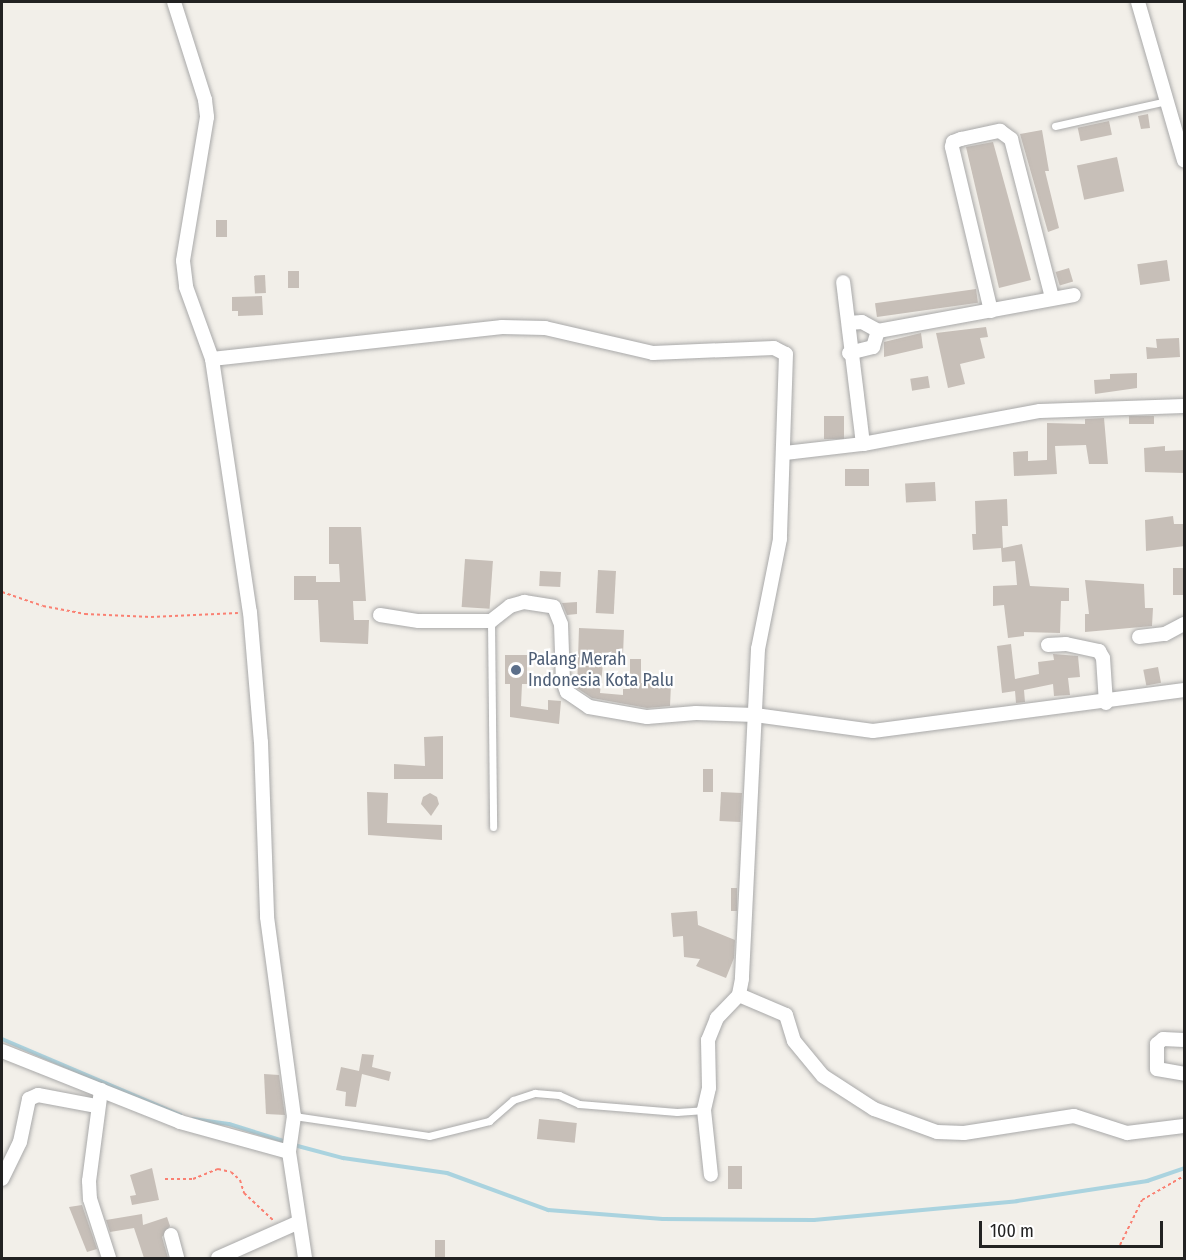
<!DOCTYPE html>
<style>
body{margin:0}
#map{position:relative;width:1186px;height:1260px;overflow:hidden;background:#f2efe9;font-family:"Fira Sans Condensed",sans-serif}
div>[style]{position:absolute}
[style*='--x']{left:calc(var(--x)*1px);top:calc(var(--y)*1px);width:calc(var(--w)*1px);rotate:calc(var(--a)*1deg)}
.stream>*{height:4px;margin:-2px;padding:0 2px;transform-origin:2px;border-radius:2px;background:#aad3df}
.building>*{inset:0;background:#c7bfb8;transform-origin:0 0}
.path>*{height:2px;margin-top:-1px;transform-origin:0;background:repeating-linear-gradient(90deg,#fa8072 0 3px,transparent 0 6px)}
.roads{filter:drop-shadow(0 0 2px #a9a9a9) drop-shadow(0 0 2px #a9a9a9)}
.service>*{height:7px;margin:-3.5px;padding:0 3.5px;transform-origin:3.5px;border-radius:3.5px;background:#fff}
.minor>*{height:14px;margin:-7px;padding:0 7px;transform-origin:7px;border-radius:7px;background:#fff}
.dots>*{width:16px;height:16px;translate:-50% -50%;box-sizing:border-box;border:3px solid #fff;border-radius:50%}
span{translate:-50% -50%;white-space:nowrap;text-align:center;line-height:1.15;-webkit-text-stroke:4.5px #fff;paint-order:stroke}
.service-label{font-size:18px;color:#4e5e75}
.left{translate:0 -50%;text-align:left}
.frame{position:absolute;inset:0;border:3px solid #222;pointer-events:none}
.scale{position:absolute;left:979px;top:1221px;width:184px;height:27px;box-sizing:border-box;border:3px solid #222;border-top:0;padding-left:8px;font-size:18px;line-height:21px;white-space:nowrap;color:#222;-webkit-text-stroke:4px #fff;paint-order:stroke}
</style>
<div id="map">
<div class="stream">
<i style="--x:2;--y:1039;--w:194;--a:23.1"></i>
<i style="--x:193;--y:1119;--w:36;--a:8"></i>
<i style="--x:229;--y:1124;--w:61;--a:17.2"></i>
<i style="--x:294;--y:1145;--w:51;--a:14.9"></i>
<i style="--x:343;--y:1158;--w:105;--a:8.2"></i>
<i style="--x:447;--y:1173;--w:108;--a:20.1"></i>
<i style="--x:548;--y:1210;--w:115;--a:4.5"></i>
<i style="--x:663;--y:1219;--w:151;--a:0.4"></i>
<i style="--x:814;--y:1220;--w:204;--a:-5.3"></i>
<i style="--x:1017;--y:1201;--w:132;--a:-8.7"></i>
<i style="--x:1147;--y:1181;--w:39;--a:-19"></i>
</div>
<div class="building">
<i style="clip-path:polygon(1148px 114px,1150px 128px,1141px 129px,1138px 116px)"></i>
<i style="left:1109px;top:121px;width:14px;height:32px;rotate:78deg"></i>
<i style="clip-path:polygon(1042px 130px,1049px 171px,1045px 171px,1059px 228px,1048px 232px,1020px 134px)"></i>
<i style="clip-path:polygon(993px 142px,1031px 280px,999px 288px,966px 147px)"></i>
<i style="left:1117px;top:157px;width:35px;height:41px;rotate:78deg"></i>
<i style="left:216px;top:220px;width:11px;height:17px"></i>
<i style="left:1167px;top:260px;width:21px;height:30px;rotate:82deg"></i>
<i style="left:1069px;top:268px;width:14px;height:14px;rotate:73deg"></i>
<i style="left:288px;top:271px;width:11px;height:17px"></i>
<i style="left:265px;top:275px;width:18px;height:11px;rotate:87deg"></i>
<i style="left:976px;top:289px;width:14px;height:102px;rotate:82deg"></i>
<i style="clip-path:polygon(262px 296px,263px 315px,238px 316px,238px 311px,232px 311px,232px 297px)"></i>
<i style="clip-path:polygon(986px 327px,988px 337px,980px 338px,985px 358px,960px 364px,965px 384px,948px 388px,936px 333px)"></i>
<i style="clip-path:polygon(921px 333px,923px 348px,884px 357px,884px 342px)"></i>
<i style="clip-path:polygon(1179px 338px,1180px 357px,1147px 359px,1146px 347px,1157px 348px,1156px 339px)"></i>
<i style="clip-path:polygon(1137px 373px,1137px 388px,1095px 394px,1094px 380px,1110px 379px,1110px 374px)"></i>
<i style="left:928px;top:376px;width:12px;height:18px;rotate:81deg"></i>
<i style="left:824px;top:416px;width:20px;height:23px"></i>
<i style="left:1154px;top:416px;width:8px;height:25px;rotate:90deg"></i>
<i style="clip-path:polygon(1104px 418px,1108px 464px,1089px 464px,1086px 445px,1055px 446px,1057px 474px,1014px 476px,1013px 452px,1028px 451px,1028px 461px,1047px 460px,1047px 423px,1085px 424px,1085px 419px)"></i>
<i style="clip-path:polygon(1165px 446px,1165px 451px,1185px 450px,1185px 473px,1145px 472px,1144px 448px)"></i>
<i style="left:845px;top:469px;width:24px;height:17px"></i>
<i style="left:935px;top:482px;width:19px;height:30px;rotate:87deg"></i>
<i style="clip-path:polygon(1007px 499px,1008px 526px,1002px 526px,1003px 548px,1022px 544px,1030px 586px,1069px 588px,1069px 601px,1061px 601px,1060px 633px,1024px 632px,1024px 636px,1008px 638px,1004px 605px,993px 606px,993px 586px,1017px 585px,1015px 561px,1002px 562px,1001px 548px,973px 550px,972px 534px,976px 534px,975px 501px)"></i>
<i style="clip-path:polygon(1173px 516px,1174px 524px,1185px 524px,1185px 546px,1146px 551px,1145px 520px)"></i>
<i style="clip-path:polygon(329px 527px,361px 527px,366px 601px,353px 601px,354px 620px,369px 620px,368px 644px,320px 642px,318px 600px,294px 600px,294px 576px,316px 576px,316px 582px,340px 582px,339px 564px,329px 564px)"></i>
<i style="left:465px;top:559px;width:28px;height:48px;rotate:4deg"></i>
<i style="left:1173px;top:568px;width:12px;height:27px"></i>
<i style="left:598px;top:570px;width:18px;height:43px;rotate:3deg"></i>
<i style="left:540px;top:571px;width:21px;height:15px;rotate:3deg"></i>
<i style="clip-path:polygon(1085px 580px,1144px 584px,1145px 608px,1153px 608px,1152px 626px,1085px 632px,1085px 614px,1089px 614px)"></i>
<i style="clip-path:polygon(577px 602px,577px 614px,567px 615px,562px 603px)"></i>
<i style="clip-path:polygon(579px 628px,624px 630px,623px 655px,604px 654px,600px 693px,623px 695px,623px 689px,630px 689px,630px 659px,641px 659px,641px 683px,671px 684px,670px 706px,647px 708px,592px 698px,577px 688px)"></i>
<i style="clip-path:polygon(1011px 644px,1015px 679px,1039px 674px,1038px 662px,1054px 660px,1053px 654px,1078px 656px,1080px 677px,1068px 678px,1070px 695px,1054px 696px,1053px 684px,1024px 690px,1025px 702px,1016px 703px,1015px 691px,1002px 693px,997px 646px)"></i>
<i style="clip-path:polygon(505px 655px,527px 655px,527px 684px,522px 684px,521px 706px,548px 710px,548px 700px,561px 701px,559px 724px,510px 717px,510px 684px,505px 684px)"></i>
<i style="left:1158px;top:667px;width:16px;height:15px;rotate:79deg"></i>
<i style="clip-path:polygon(443px 736px,443px 779px,394px 779px,394px 764px,425px 766px,424px 737px)"></i>
<i style="left:703px;top:769px;width:10px;height:23px"></i>
<i style="clip-path:polygon(367px 792px,388px 793px,387px 823px,442px 825px,442px 840px,368px 835px)"></i>
<i style="left:721px;top:792px;width:21px;height:29px;rotate:3deg"></i>
<i style="clip-path:polygon(430px 793px,437px 797px,439px 804px,431px 816px,421px 804px,423px 797px)"></i>
<i style="left:731px;top:888px;width:6px;height:23px"></i>
<i style="clip-path:polygon(697px 911px,698px 925px,735px 940px,734px 958px,726px 978px,696px 966px,700px 959px,684px 957px,683px 936px,673px 937px,671px 913px)"></i>
<i style="clip-path:polygon(362px 1054px,374px 1055px,372px 1067px,391px 1072px,389px 1081px,362px 1074px,356px 1107px,345px 1106px,346px 1092px,336px 1090px,341px 1067px,359px 1071px)"></i>
<i style="clip-path:polygon(264px 1074px,279px 1075px,285px 1115px,266px 1114px)"></i>
<i style="left:539px;top:1119px;width:38px;height:20px;rotate:6deg"></i>
<i style="left:728px;top:1166px;width:14px;height:23px"></i>
<i style="clip-path:polygon(152px 1168px,159px 1200px,132px 1205px,130px 1196px,136px 1195px,130px 1175px)"></i>
<i style="clip-path:polygon(82px 1205px,97px 1249px,87px 1252px,69px 1207px)"></i>
<i style="clip-path:polygon(142px 1214px,143px 1225px,167px 1217px,170px 1226px,162px 1237px,168px 1258px,144px 1258px,134px 1228px,110px 1232px,106px 1220px)"></i>
<i style="left:435px;top:1240px;width:10px;height:18px"></i>
</div>
<div class="path">
<i style="--x:2;--y:592;--w:43;--a:18.9"></i>
<i style="--x:43;--y:606;--w:43;--a:10.8"></i>
<i style="--x:85;--y:614;--w:66;--a:2.6"></i>
<i style="--x:151;--y:617;--w:87;--a:-2.6"></i>
<i style="--x:165;--y:1179;--w:28;--a:0"></i>
<i style="--x:193;--y:1179;--w:27;--a:-22"></i>
<i style="--x:218;--y:1169;--w:13;--a:13"></i>
<i style="--x:231;--y:1172;--w:12;--a:42"></i>
<i style="--x:240;--y:1180;--w:14;--a:73"></i>
<i style="--x:244;--y:1193;--w:41;--a:43"></i>
<i style="--x:1120;--y:1245;--w:50;--a:-63.9"></i>
<i style="--x:1142;--y:1200;--w:48;--a:-29.7"></i>
</div>
<div class="roads">
<div class="service">
<i style="--x:1055;--y:126;--w:115;--a:-12.6"></i>
<i style="--x:491;--y:621;--w:206;--a:89.4"></i>
<i style="--x:294;--y:1116;--w:136;--a:8.4"></i>
<i style="--x:429;--y:1136;--w:62;--a:-14"></i>
<i style="--x:489;--y:1121;--w:32;--a:-41"></i>
<i style="--x:513;--y:1100;--w:23;--a:-18"></i>
<i style="--x:535;--y:1093;--w:24;--a:5"></i>
<i style="--x:559;--y:1095;--w:22;--a:24"></i>
<i style="--x:579;--y:1104;--w:98;--a:4.7"></i>
<i style="--x:677;--y:1112;--w:27;--a:-4"></i>
</div>
<div class="minor">
<i style="--x:174;--y:2;--w:103;--a:72.4"></i>
<i style="--x:205;--y:100;--w:17;--a:83"></i>
<i style="--x:207;--y:117;--w:146;--a:99.5"></i>
<i style="--x:183;--y:261;--w:26;--a:83"></i>
<i style="--x:186;--y:287;--w:77;--a:70.1"></i>
<i style="--x:212;--y:359;--w:256;--a:81.5"></i>
<i style="--x:250;--y:612;--w:130;--a:85.2"></i>
<i style="--x:261;--y:742;--w:175;--a:88"></i>
<i style="--x:267;--y:917;--w:201;--a:82.3"></i>
<i style="--x:294;--y:1116;--w:36;--a:98"></i>
<i style="--x:289;--y:1152;--w:107;--a:81.4"></i>
<i style="--x:1138;--y:2;--w:165;--a:73.8"></i>
<i style="--x:991;--y:311;--w:169;--a:-103.4"></i>
<i style="--x:952;--y:147;--w:5;--a:-79"></i>
<i style="--x:953;--y:142;--w:9;--a:-21"></i>
<i style="--x:961;--y:139;--w:40;--a:-12"></i>
<i style="--x:1000;--y:131;--w:14;--a:36"></i>
<i style="--x:1011;--y:139;--w:163;--a:75.5"></i>
<i style="--x:849;--y:323;--w:13;--a:-4"></i>
<i style="--x:862;--y:322;--w:18;--a:29"></i>
<i style="--x:878;--y:331;--w:199;--a:-10.4"></i>
<i style="--x:849;--y:353;--w:25;--a:-14"></i>
<i style="--x:873;--y:347;--w:17;--a:-73"></i>
<i style="--x:212;--y:359;--w:292;--a:-6.3"></i>
<i style="--x:502;--y:327;--w:43;--a:1.3"></i>
<i style="--x:545;--y:328;--w:111;--a:13"></i>
<i style="--x:653;--y:353;--w:121;--a:-2.4"></i>
<i style="--x:774;--y:348;--w:13;--a:27"></i>
<i style="--x:786;--y:354;--w:185;--a:91.9"></i>
<i style="--x:780;--y:539;--w:112;--a:101.3"></i>
<i style="--x:758;--y:649;--w:330;--a:92.8"></i>
<i style="--x:742;--y:979;--w:16;--a:101"></i>
<i style="--x:739;--y:995;--w:32;--a:134"></i>
<i style="--x:717;--y:1018;--w:24;--a:112"></i>
<i style="--x:708;--y:1040;--w:48;--a:88.8"></i>
<i style="--x:709;--y:1088;--w:23;--a:103"></i>
<i style="--x:704;--y:1110;--w:65;--a:83.9"></i>
<i style="--x:863;--y:444;--w:180;--a:-10.6"></i>
<i style="--x:1040;--y:411;--w:144;--a:-2"></i>
<i style="--x:785;--y:453;--w:79;--a:-6.6"></i>
<i style="--x:863;--y:444;--w:163;--a:-97"></i>
<i style="--x:380;--y:615;--w:39;--a:9"></i>
<i style="--x:419;--y:621;--w:72;--a:0"></i>
<i style="--x:491;--y:621;--w:24;--a:-38"></i>
<i style="--x:510;--y:606;--w:15;--a:-16"></i>
<i style="--x:524;--y:602;--w:30;--a:9"></i>
<i style="--x:554;--y:607;--w:18;--a:68"></i>
<i style="--x:561;--y:624;--w:57;--a:88"></i>
<i style="--x:563;--y:681;--w:12;--a:70"></i>
<i style="--x:567;--y:692;--w:27;--a:34"></i>
<i style="--x:589;--y:707;--w:59;--a:9.8"></i>
<i style="--x:647;--y:717;--w:49;--a:-4.7"></i>
<i style="--x:696;--y:713;--w:59;--a:1.9"></i>
<i style="--x:755;--y:715;--w:119;--a:7.7"></i>
<i style="--x:873;--y:731;--w:314;--a:-7.5"></i>
<i style="--x:1139;--y:637;--w:26;--a:-7"></i>
<i style="--x:1165;--y:634;--w:21;--a:-28"></i>
<i style="--x:1048;--y:645;--w:18;--a:-3"></i>
<i style="--x:1066;--y:644;--w:34;--a:12"></i>
<i style="--x:1099;--y:651;--w:8;--a:60"></i>
<i style="--x:1103;--y:658;--w:45;--a:86.2"></i>
<i style="--x:739;--y:995;--w:51;--a:23.1"></i>
<i style="--x:786;--y:1015;--w:27;--a:73"></i>
<i style="--x:794;--y:1041;--w:45;--a:50.4"></i>
<i style="--x:823;--y:1076;--w:61;--a:32.9"></i>
<i style="--x:874;--y:1109;--w:67;--a:20.1"></i>
<i style="--x:937;--y:1132;--w:27;--a:2"></i>
<i style="--x:964;--y:1133;--w:111;--a:-8.8"></i>
<i style="--x:1074;--y:1116;--w:56;--a:17.8"></i>
<i style="--x:1127;--y:1133;--w:57;--a:-7"></i>
<i style="--x:1184;--y:1040;--w:21;--a:-177"></i>
<i style="--x:1163;--y:1039;--w:8;--a:140"></i>
<i style="--x:1157;--y:1044;--w:25;--a:90"></i>
<i style="--x:1157;--y:1069;--w:27;--a:10"></i>
<i style="--x:2;--y:1051;--w:192;--a:21.7"></i>
<i style="--x:180;--y:1122;--w:113;--a:15.4"></i>
<i style="--x:101;--y:1090;--w:92;--a:97.5"></i>
<i style="--x:89;--y:1181;--w:18;--a:87"></i>
<i style="--x:90;--y:1199;--w:62;--a:72.1"></i>
<i style="--x:2;--y:1179;--w:41;--a:-64.1"></i>
<i style="--x:20;--y:1142;--w:44;--a:-78.2"></i>
<i style="--x:29;--y:1099;--w:10;--a:-24"></i>
<i style="--x:38;--y:1095;--w:60;--a:10.6"></i>
<i style="--x:171;--y:1235;--w:24;--a:75"></i>
<i style="--x:218;--y:1258;--w:86;--a:-23.9"></i>
</div>
</div>
<div class="dots">
<i style="left:516px;top:670px;background:#5c6f8a"></i>
</div>
<div class="service-label">
<span class="left" style="left:528px;top:670px">Palang Merah<br>Indonesia Kota Palu</span>
</div>
<div class="frame"></div>
<div class="scale">100 m</div>
</div>
